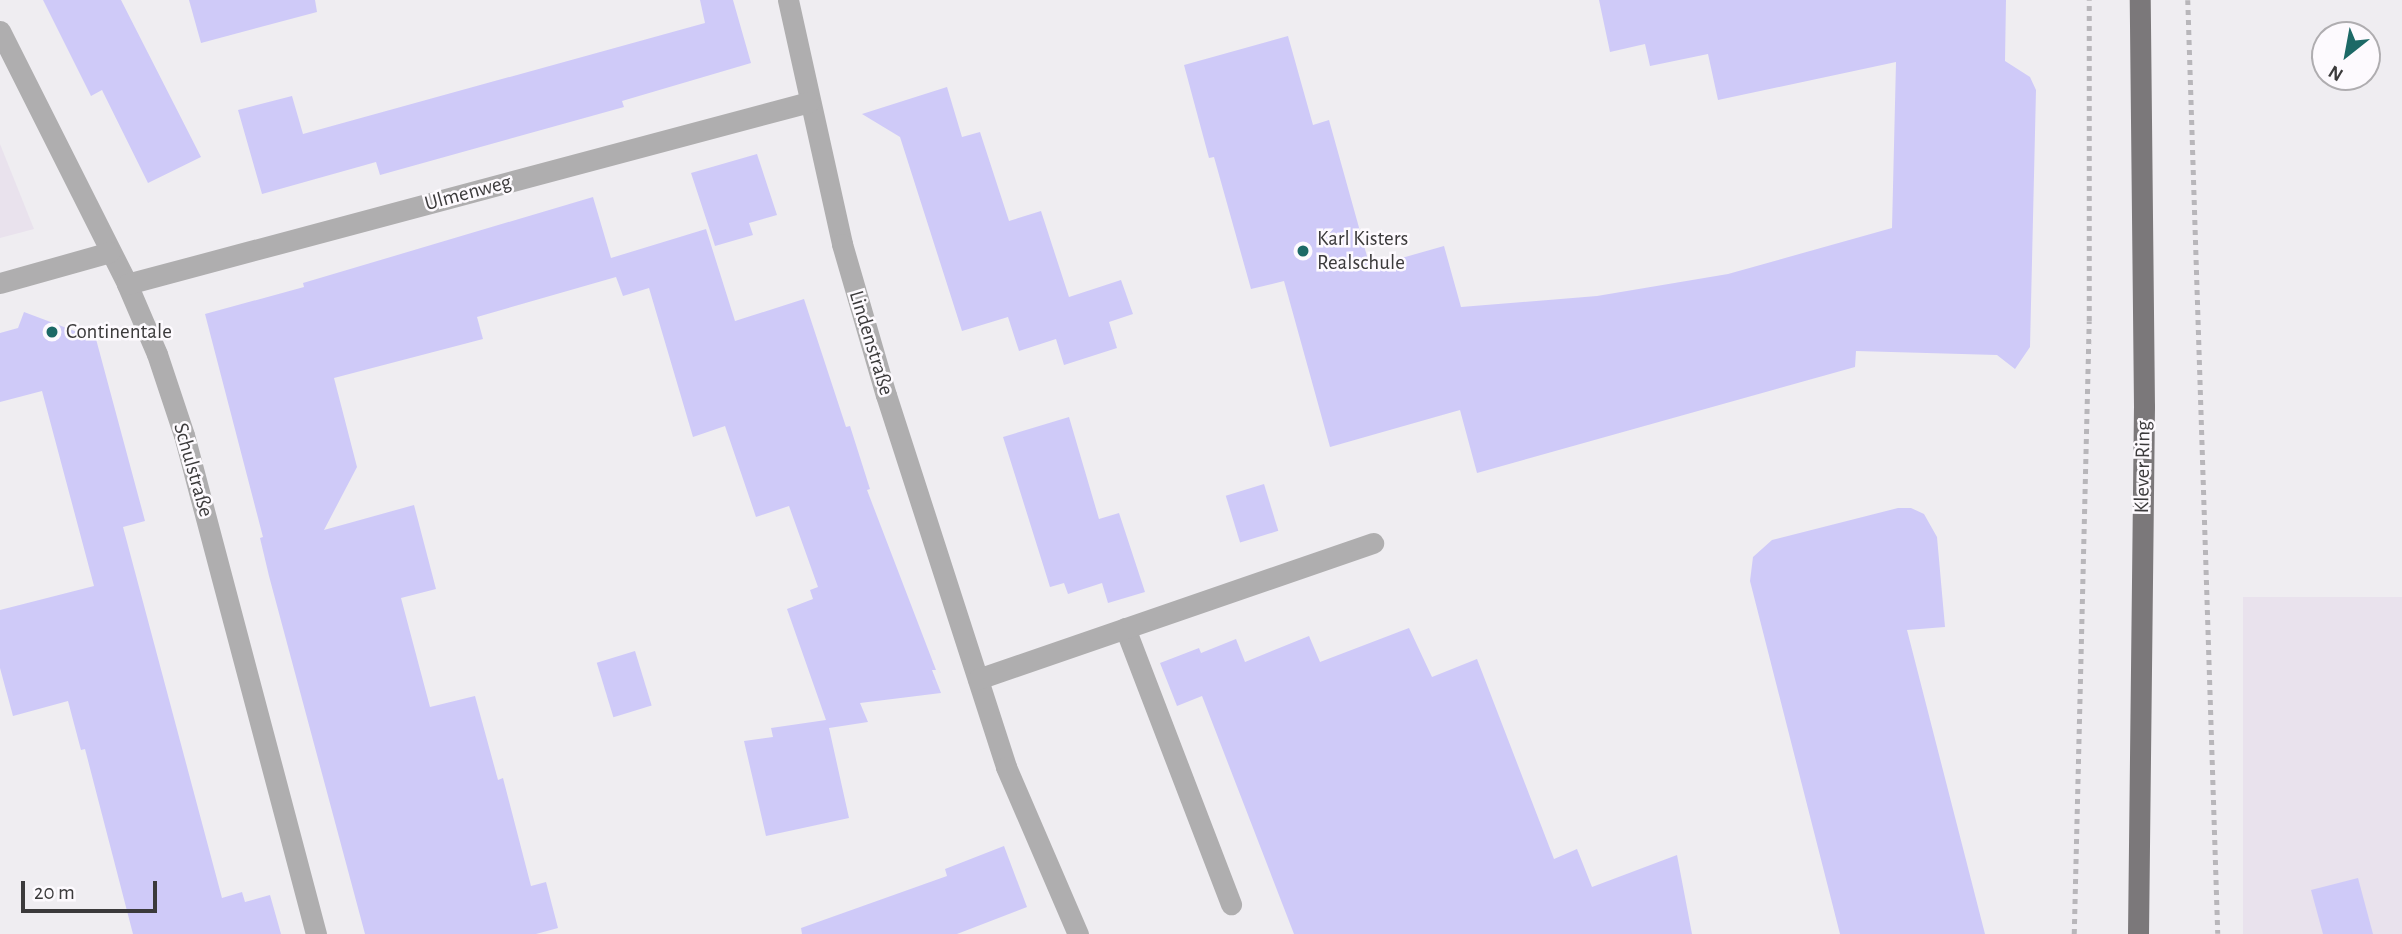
<!DOCTYPE html>
<meta charset="utf-8">
<style>
body{margin:0}
#map{position:relative;width:2402px;height:934px;overflow:hidden;background:#efedf1;font-family:"Alegreya Sans",sans-serif}
div>[style]{position:absolute}
[style*='--x']{left:calc(var(--x)*1px);top:calc(var(--y)*1px);width:calc(var(--w)*1px);rotate:calc(var(--a)*1deg)}
.built>*{inset:0;background:#e9e2ed;transform-origin:0 0}
.building>*{inset:0;background:#cfcaf8;transform-origin:0 0}
.path>*{height:4.5px;margin-top:-2.25px;transform-origin:0;background:repeating-linear-gradient(90deg,#b8b6ba 0 5px,transparent 0 10px)}
.lane>*{height:21px;margin:-10.5px;padding:0 10.5px;transform-origin:10.5px;border-radius:10.5px;background:#afaeaf}
.street>*{height:21px;margin:-10.5px;padding:0 10.5px;transform-origin:10.5px;border-radius:10.5px;background:#afaeaf}
.primary>*{height:21px;margin:-10.5px;padding:0 10.5px;transform-origin:10.5px;border-radius:10.5px;background:#7b787a}
.dots>*{width:19px;height:19px;translate:-50% -50%;box-sizing:border-box;border:4px solid #fdfafe;border-radius:50%}
span{translate:-50% -50%;white-space:nowrap;text-align:center;line-height:1.15;-webkit-text-stroke:5px #fdfafe;paint-order:stroke}
.street-label{font-size:21px;color:#3b3a3b}
.poi-label{font-size:21px;color:#3b3a3b}
.left{translate:0 -50%;text-align:left}
.north{position:absolute;left:2311px;top:21px;width:70px;height:70px;box-sizing:border-box;background:#fdfafe;border:2px solid #afadb0;border-radius:50%;rotate:211deg;font-size:19px;font-weight:700;line-height:28px;text-align:center;color:#3b3a3b}
.north::after{content:'';display:block;margin:auto;width:24px;height:32px;background:#1c6966;clip-path:polygon(50% 0,100% 100%,50% 72%,0 100%)}
.scale{position:absolute;left:21px;top:881px;width:136px;height:32px;box-sizing:border-box;border:4px solid #3b3a3b;border-top:0;padding-left:9px;font-size:21px;line-height:24px;white-space:nowrap;color:#3b3a3b;-webkit-text-stroke:5px #fdfafe;paint-order:stroke}
</style>
<div id="map">
<div class="built">
<i style="clip-path:polygon(0 144px,34px 229px,0 238px)"></i>
<i style="left:2402px;top:597px;width:337px;height:159px;rotate:90deg"></i>
</div>
<div class="building">
<i style="clip-path:polygon(43px 0,121px 0,201px 157px,148px 183px,102px 90px,91px 96px)"></i>
<i style="clip-path:polygon(189px 0,315px 0,317px 12px,201px 43px)"></i>
<i style="clip-path:polygon(700px 0,733px 0,751px 63px,622px 101px,624px 107px,380px 175px,376px 162px,262px 194px,238px 110px,292px 96px,303px 134px,705px 23px)"></i>
<i style="clip-path:polygon(1599px 0,2006px 0,2005px 61px,2030px 77px,2036px 90px,2030px 347px,2015px 369px,1997px 355px,1856px 351px,1855px 367px,1477px 473px,1460px 410px,1330px 447px,1284px 281px,1251px 289px,1214px 157px,1209px 158px,1184px 65px,1288px 36px,1313px 125px,1329px 120px,1370px 267px,1444px 246px,1461px 307px,1597px 296px,1728px 274px,1892px 228px,1896px 62px,1718px 100px,1708px 54px,1650px 66px,1645px 44px,1610px 52px)"></i>
<i style="clip-path:polygon(947px 87px,962px 137px,980px 132px,1009px 221px,1041px 211px,1069px 297px,1121px 280px,1133px 314px,1109px 322px,1117px 348px,1064px 365px,1056px 339px,1019px 351px,1008px 317px,962px 331px,900px 137px,862px 114px)"></i>
<i style="clip-path:polygon(757px 154px,777px 215px,749px 223px,753px 235px,715px 246px,691px 173px)"></i>
<i style="clip-path:polygon(593px 197px,611px 258px,706px 229px,735px 321px,804px 299px,846px 427px,850px 426px,870px 489px,867px 490px,936px 670px,932px 670px,941px 693px,860px 703px,868px 722px,829px 728px,849px 818px,766px 836px,744px 741px,773px 737px,771px 728px,826px 720px,787px 609px,813px 599px,810px 590px,818px 587px,789px 506px,756px 517px,725px 426px,693px 437px,649px 288px,623px 296px,616px 277px,477px 317px,483px 339px,334px 378px,357px 467px,324px 530px,414px 505px,436px 589px,401px 598px,430px 707px,475px 696px,498px 780px,503px 778px,531px 886px,546px 882px,558px 928px,536px 934px,365px 934px,269px 576px,260px 538px,263px 537px,205px 314px,304px 287px,303px 283px)"></i>
<i style="clip-path:polygon(24px 312px,96px 339px,145px 521px,123px 527px,222px 898px,242px 892px,245px 902px,270px 895px,281px 934px,133px 934px,85px 749px,81px 750px,68px 701px,13px 716px,0 668px,0 610px,94px 586px,42px 391px,0 402px,0 333px,18px 328px)"></i>
<i style="clip-path:polygon(1069px 417px,1099px 519px,1119px 513px,1145px 592px,1108px 603px,1102px 583px,1068px 594px,1064px 583px,1050px 587px,1003px 437px)"></i>
<i style="left:1264px;top:484px;width:49px;height:40px;rotate:73deg"></i>
<i style="clip-path:polygon(1898px 508px,1911px 508px,1924px 514px,1937px 537px,1945px 627px,1907px 630px,1985px 934px,1840px 934px,1750px 581px,1753px 557px,1772px 540px)"></i>
<i style="clip-path:polygon(1409px 628px,1432px 677px,1477px 659px,1554px 859px,1577px 849px,1592px 887px,1677px 855px,1692px 934px,1294px 934px,1202px 696px,1177px 706px,1160px 663px,1199px 648px,1201px 653px,1236px 639px,1245px 662px,1309px 636px,1320px 662px)"></i>
<i style="left:635px;top:651px;width:57px;height:40px;rotate:73deg"></i>
<i style="clip-path:polygon(1004px 846px,1027px 907px,957px 934px,802px 934px,801px 928px,947px 876px,945px 869px)"></i>
<i style="clip-path:polygon(2358px 878px,2373px 934px,2323px 934px,2311px 890px)"></i>
</div>
<div class="path">
<i style="--x:2188;--y:0;--w:934;--a:88.16"></i>
<i style="--x:2074;--y:934;--w:613;--a:-88.6"></i>
<i style="--x:2089;--y:321;--w:321;--a:-90"></i>
</div>
<div class="lane">
<i style="--x:1125;--y:628;--w:296;--a:69"></i>
</div>
<div class="street">
<i style="--x:788;--y:0;--w:250;--a:77.5"></i>
<i style="--x:842;--y:244;--w:157;--a:73.8"></i>
<i style="--x:886;--y:395;--w:391;--a:72.1"></i>
<i style="--x:1006;--y:767;--w:182;--a:66.7"></i>
<i style="--x:0;--y:31;--w:283;--a:63.3"></i>
<i style="--x:127;--y:284;--w:76;--a:66.8"></i>
<i style="--x:157;--y:354;--w:85;--a:71.6"></i>
<i style="--x:184;--y:435;--w:516;--a:75.18"></i>
<i style="--x:0;--y:283;--w:114;--a:-15.7"></i>
<i style="--x:127;--y:284;--w:706;--a:-14.94"></i>
<i style="--x:978;--y:679;--w:418;--a:-19"></i>
</div>
<div class="primary">
<i style="--x:2138;--y:934;--w:527;--a:-89.35"></i>
<i style="--x:2144;--y:407;--w:407;--a:-90.6"></i>
</div>
<div class="dots">
<i style="left:1303px;top:251px;background:#1c6966"></i>
<i style="left:52px;top:332px;background:#1c6966"></i>
</div>
<div class="street-label">
<span style="left:468px;top:193px;rotate:-15deg">Ulmenweg</span>
<span style="left:871px;top:343px;rotate:73deg">Lindenstraße</span>
<span style="left:2143px;top:467px;rotate:-89deg">Klever Ring</span>
<span style="left:193px;top:470px;rotate:74deg">Schulstraße</span>
</div>
<div class="poi-label">
<span class="left" style="left:1317px;top:251px">Karl Kisters<br>Realschule</span>
<span class="left" style="left:66px;top:332px">Continentale</span>
</div>
<div class="north">N</div>
<div class="scale">20 m</div>
</div>
